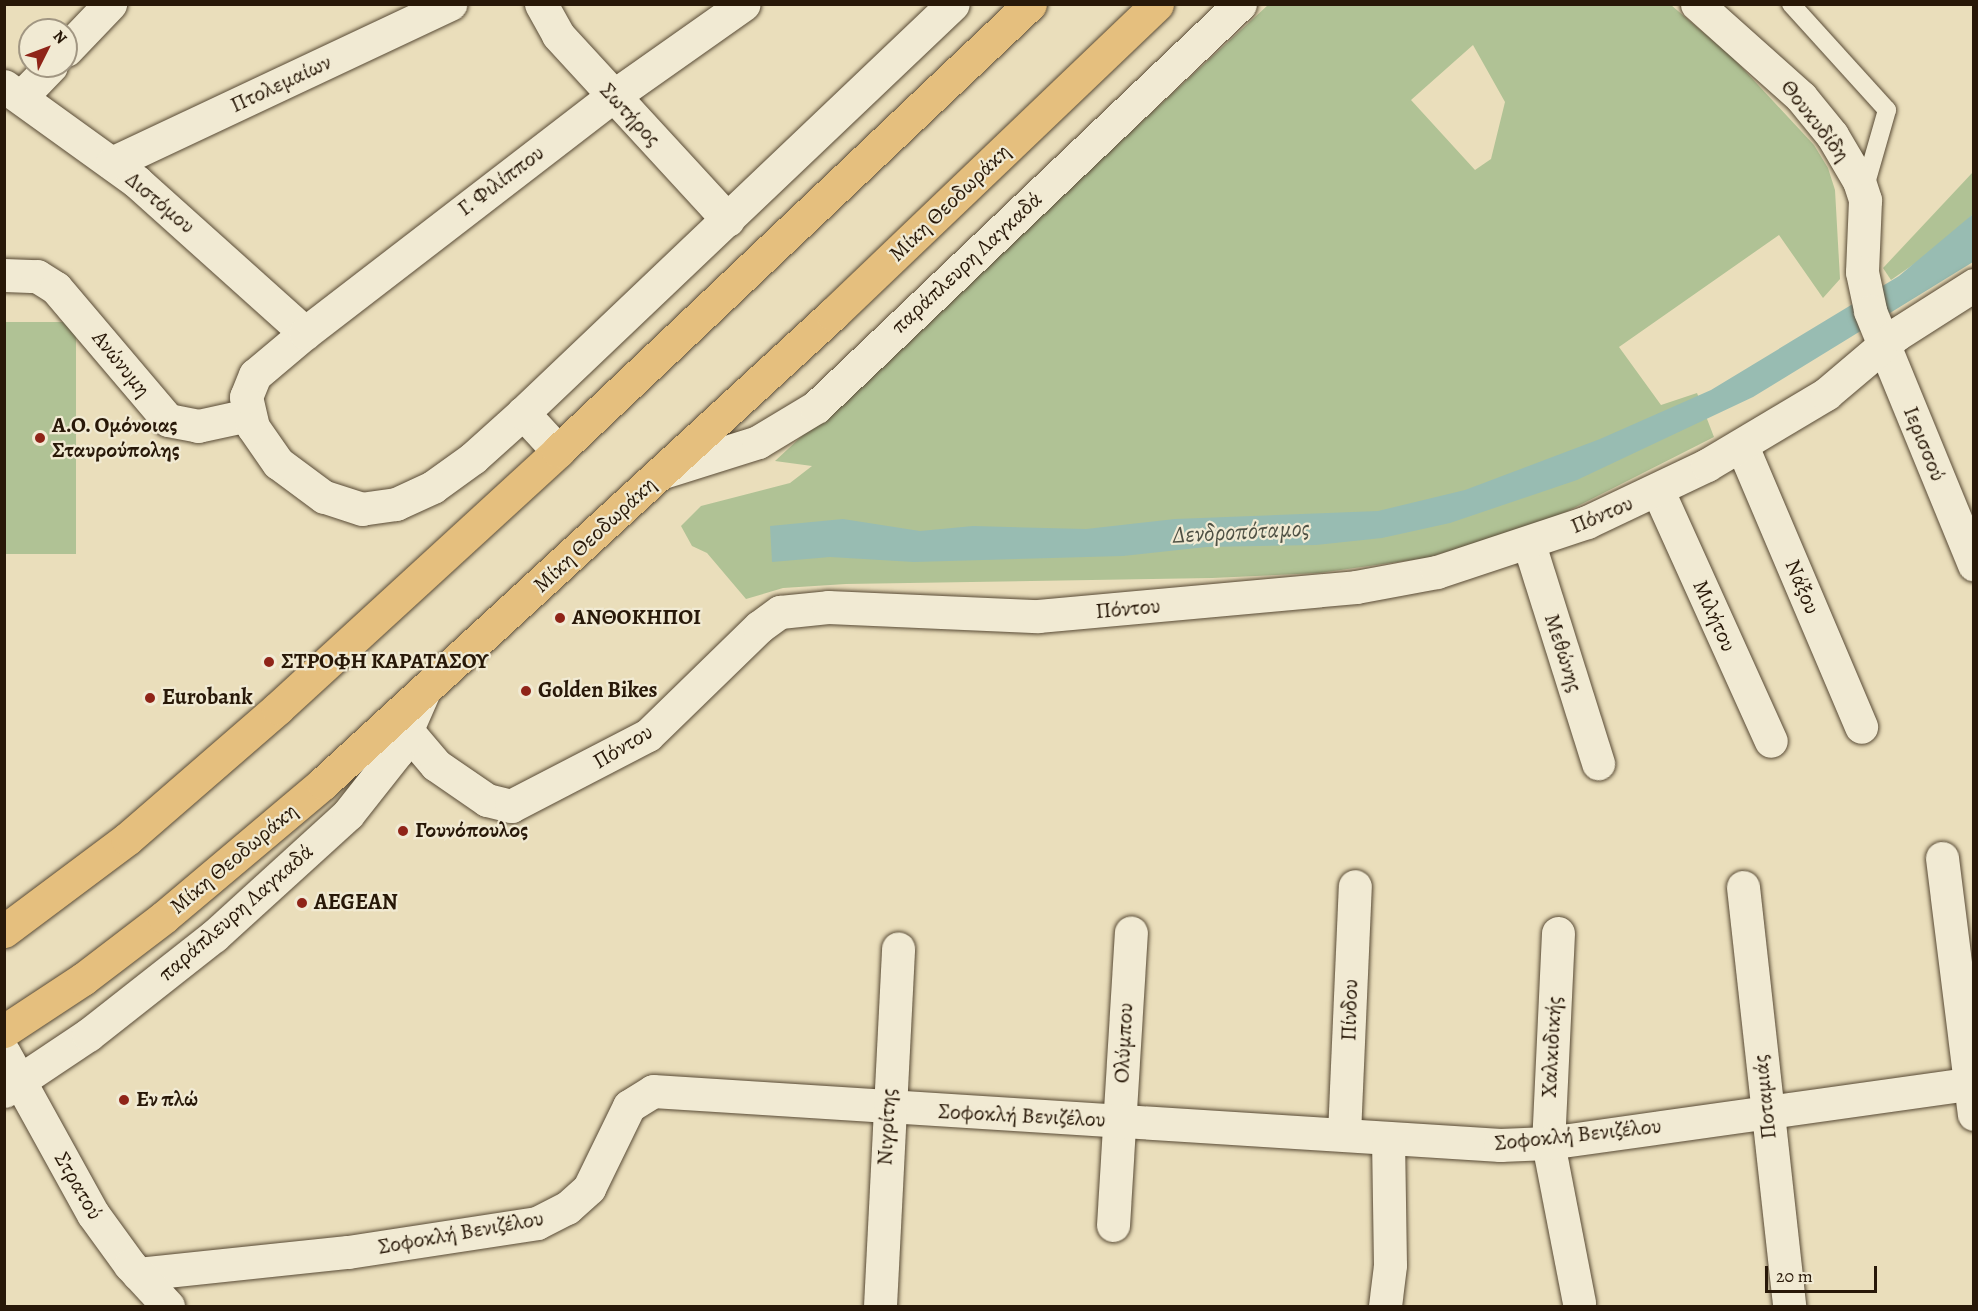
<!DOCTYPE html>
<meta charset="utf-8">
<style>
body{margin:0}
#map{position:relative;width:1978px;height:1311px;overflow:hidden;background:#eadebb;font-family:Alegreya,serif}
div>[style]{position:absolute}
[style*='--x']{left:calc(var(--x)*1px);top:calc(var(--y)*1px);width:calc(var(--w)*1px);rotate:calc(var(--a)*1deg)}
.green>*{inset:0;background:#b0c295;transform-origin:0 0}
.water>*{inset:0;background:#98bcb2}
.roads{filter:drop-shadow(0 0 2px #584a35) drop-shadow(0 0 2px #584a35)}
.service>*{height:18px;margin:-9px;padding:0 9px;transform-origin:9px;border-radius:9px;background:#f1ead3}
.minor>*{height:33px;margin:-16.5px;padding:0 16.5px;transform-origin:16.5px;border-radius:16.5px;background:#f1ead3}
.tertiary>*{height:33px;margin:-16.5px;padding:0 16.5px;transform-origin:16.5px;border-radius:16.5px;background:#f1ead3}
.secondary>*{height:33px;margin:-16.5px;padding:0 16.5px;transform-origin:16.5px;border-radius:16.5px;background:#f1ead3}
.trunk>*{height:33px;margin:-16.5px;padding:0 16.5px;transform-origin:16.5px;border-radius:16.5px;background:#e5bf7e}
.dots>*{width:16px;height:16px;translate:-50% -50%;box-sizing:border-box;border:3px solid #f1ead3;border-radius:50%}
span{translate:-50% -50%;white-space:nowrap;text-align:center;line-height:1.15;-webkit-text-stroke:4.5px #f1ead3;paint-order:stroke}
.street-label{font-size:22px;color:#281808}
.poi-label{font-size:22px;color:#281808;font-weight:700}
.left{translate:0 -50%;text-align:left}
.water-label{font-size:24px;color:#4f5144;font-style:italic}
.frame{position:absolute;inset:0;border:6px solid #281808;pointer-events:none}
.north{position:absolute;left:18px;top:18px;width:60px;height:60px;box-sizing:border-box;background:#f1ead3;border:2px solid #a19682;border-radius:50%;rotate:48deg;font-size:16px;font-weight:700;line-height:24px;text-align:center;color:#281808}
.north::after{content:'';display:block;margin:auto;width:21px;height:27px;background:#8f2418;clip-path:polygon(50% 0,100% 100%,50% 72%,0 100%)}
.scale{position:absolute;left:1765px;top:1266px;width:112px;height:27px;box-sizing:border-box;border:3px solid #281808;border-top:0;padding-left:8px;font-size:18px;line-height:21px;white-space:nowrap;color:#281808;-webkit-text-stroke:4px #f1ead3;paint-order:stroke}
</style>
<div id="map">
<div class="green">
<i style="clip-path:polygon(evenodd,1268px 5px,1671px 5px,1733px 58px,1814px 145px,1828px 168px,1835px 190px,1840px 279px,1823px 298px,1779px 235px,1619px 347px,1661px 405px,1697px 393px,1714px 437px,1570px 510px,1531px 527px,1426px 558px,1319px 573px,1212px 578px,846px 584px,783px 588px,746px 599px,707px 553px,692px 546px,681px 526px,701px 506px,790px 483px,812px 466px,775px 461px,1268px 5px,1473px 45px,1505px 102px,1491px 159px,1475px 170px,1411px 100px,1473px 45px)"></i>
<i style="clip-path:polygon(1973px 172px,1973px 214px,1940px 246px,1891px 280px,1883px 268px)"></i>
<i style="left:76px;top:322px;width:232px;height:72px;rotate:90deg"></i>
</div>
<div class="water">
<i style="clip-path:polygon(1973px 214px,1973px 262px,1753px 397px,1577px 480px,1450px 523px,1382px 538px,1316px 545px,1206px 547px,1123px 556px,914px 562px,830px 557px,772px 562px,770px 526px,843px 519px,920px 531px,973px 526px,1086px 529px,1175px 519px,1378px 511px,1465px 490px,1600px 439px,1711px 390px,1899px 276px)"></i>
</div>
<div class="roads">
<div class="service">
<i style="--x:1791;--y:4;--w:143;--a:47.8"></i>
<i style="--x:1887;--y:110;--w:83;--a:106"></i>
</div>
<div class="minor">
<i style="--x:541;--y:4;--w:35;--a:61"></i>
<i style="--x:558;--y:35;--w:251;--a:47.4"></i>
<i style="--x:1697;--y:4;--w:140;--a:41.8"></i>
<i style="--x:1801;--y:97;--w:49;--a:50.8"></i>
<i style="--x:1832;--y:135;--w:53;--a:59.6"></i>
<i style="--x:1859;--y:181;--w:20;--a:72"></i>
<i style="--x:1865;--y:200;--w:72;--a:92.4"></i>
<i style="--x:1862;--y:272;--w:40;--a:78"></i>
<i style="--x:1870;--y:311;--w:274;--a:67.7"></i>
<i style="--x:66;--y:50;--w:64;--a:-46.3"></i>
<i style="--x:4;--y:86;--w:164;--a:35.8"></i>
<i style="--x:137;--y:182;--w:226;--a:41.9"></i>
<i style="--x:21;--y:97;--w:43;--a:-45.9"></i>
<i style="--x:112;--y:163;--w:374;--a:-25.2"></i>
<i style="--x:4;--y:275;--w:33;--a:2"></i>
<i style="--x:37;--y:276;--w:22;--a:32"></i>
<i style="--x:56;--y:288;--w:173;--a:49.7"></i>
<i style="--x:168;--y:420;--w:31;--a:11"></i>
<i style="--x:198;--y:426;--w:51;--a:-12.4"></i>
<i style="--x:523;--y:413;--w:67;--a:138"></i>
<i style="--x:473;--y:458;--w:49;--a:144.1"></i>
<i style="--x:433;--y:487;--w:41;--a:155.3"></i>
<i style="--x:396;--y:504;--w:34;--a:172"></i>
<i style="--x:362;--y:509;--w:40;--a:-162"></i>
<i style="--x:324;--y:497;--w:57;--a:-143.5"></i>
<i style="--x:278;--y:463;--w:44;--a:-124.8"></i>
<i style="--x:253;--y:427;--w:31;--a:-103"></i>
<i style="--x:246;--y:397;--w:24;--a:-68"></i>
<i style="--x:255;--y:375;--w:65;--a:-40"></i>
<i style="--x:305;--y:333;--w:387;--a:-37.6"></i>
<i style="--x:612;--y:97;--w:161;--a:-35.2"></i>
<i style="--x:1742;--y:446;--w:305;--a:67"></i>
<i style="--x:1658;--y:491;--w:274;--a:65.7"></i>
<i style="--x:1529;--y:544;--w:230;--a:72.5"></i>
<i style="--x:408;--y:732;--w:43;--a:49.7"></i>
<i style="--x:436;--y:765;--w:62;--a:34.5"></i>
<i style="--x:487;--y:800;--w:25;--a:14"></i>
<i style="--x:511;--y:806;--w:154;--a:-27.4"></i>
<i style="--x:648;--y:735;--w:155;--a:-44.2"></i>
<i style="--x:759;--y:627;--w:26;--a:-36"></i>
<i style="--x:780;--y:612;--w:48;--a:-5.9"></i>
<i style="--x:828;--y:607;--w:210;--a:2.5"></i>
<i style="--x:1038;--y:616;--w:319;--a:-5.2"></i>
<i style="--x:1356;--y:587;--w:82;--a:-10.5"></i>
<i style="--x:1437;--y:572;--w:158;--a:-18.4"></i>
<i style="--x:1587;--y:522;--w:133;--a:-25.4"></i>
<i style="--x:1707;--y:465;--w:139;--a:-30.8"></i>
<i style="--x:1826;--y:394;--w:93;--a:-40.2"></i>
<i style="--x:1897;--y:334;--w:91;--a:-32.5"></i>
<i style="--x:1942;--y:858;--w:258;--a:82.9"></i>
<i style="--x:1743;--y:887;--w:422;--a:83.7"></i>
<i style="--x:1558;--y:933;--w:210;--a:92.7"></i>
<i style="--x:1548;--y:1143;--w:163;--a:79"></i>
<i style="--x:1344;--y:1134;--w:248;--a:-87.5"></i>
<i style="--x:1113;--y:1225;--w:293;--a:-86.5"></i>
<i style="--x:138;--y:1274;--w:211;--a:-6"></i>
<i style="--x:348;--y:1252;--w:191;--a:-8.7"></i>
<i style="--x:537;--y:1223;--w:34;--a:-27"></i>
<i style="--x:567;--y:1208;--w:30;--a:-42"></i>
<i style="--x:589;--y:1188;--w:91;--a:-64"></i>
<i style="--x:629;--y:1106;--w:28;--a:-32"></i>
<i style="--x:653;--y:1091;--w:849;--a:3.65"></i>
<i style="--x:1500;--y:1145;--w:48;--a:-2.4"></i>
<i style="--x:1548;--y:1143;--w:430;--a:-8"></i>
<i style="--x:880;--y:1306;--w:358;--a:-87.1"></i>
<i style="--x:1385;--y:1306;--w:41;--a:-83"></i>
<i style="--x:1390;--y:1265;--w:127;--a:-90.9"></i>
</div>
<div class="tertiary">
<i style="--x:558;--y:451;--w:52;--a:-132.6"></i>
<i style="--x:523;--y:413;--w:593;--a:-43.57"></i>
<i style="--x:663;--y:472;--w:100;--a:-17.5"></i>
<i style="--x:758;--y:442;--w:68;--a:-31.1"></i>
<i style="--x:816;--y:407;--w:585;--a:-43.55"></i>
<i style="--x:4;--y:1091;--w:101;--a:-33.7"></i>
<i style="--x:88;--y:1035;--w:160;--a:-38.2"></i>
<i style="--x:214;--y:936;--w:181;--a:-42.3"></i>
<i style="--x:348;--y:814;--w:79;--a:-51.7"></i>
<i style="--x:397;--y:752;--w:64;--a:-66.2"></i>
</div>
<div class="secondary">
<i style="--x:4;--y:1053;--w:184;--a:61.1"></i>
<i style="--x:93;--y:1214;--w:63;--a:54"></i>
<i style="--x:130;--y:1265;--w:56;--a:47.2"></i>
</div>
<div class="trunk">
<i style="--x:4;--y:931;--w:154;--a:-36.8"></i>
<i style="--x:127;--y:839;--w:200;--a:-40.9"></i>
<i style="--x:278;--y:708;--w:380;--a:-42.5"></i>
<i style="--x:558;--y:451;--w:650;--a:-43.44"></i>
<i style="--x:4;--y:1031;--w:95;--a:-33.4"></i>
<i style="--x:83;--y:979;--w:102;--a:-37.4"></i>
<i style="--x:164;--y:917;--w:208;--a:-40.1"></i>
<i style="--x:323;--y:783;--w:693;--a:-42.6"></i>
<i style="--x:833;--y:314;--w:448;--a:-43.7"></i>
</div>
</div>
<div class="dots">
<i style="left:40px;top:438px;background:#8f2418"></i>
<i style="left:560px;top:618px;background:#8f2418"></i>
<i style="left:269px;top:662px;background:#8f2418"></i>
<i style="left:526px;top:691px;background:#8f2418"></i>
<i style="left:150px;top:698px;background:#8f2418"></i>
<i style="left:403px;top:831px;background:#8f2418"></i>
<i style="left:302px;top:903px;background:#8f2418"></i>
<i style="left:124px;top:1100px;background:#8f2418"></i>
</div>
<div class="street-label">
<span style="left:281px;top:84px;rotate:-25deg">Πτολεμαίων</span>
<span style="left:630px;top:115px;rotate:47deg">Σωτήρος</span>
<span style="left:1815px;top:121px;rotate:52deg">Θουκυδίδη</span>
<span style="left:501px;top:181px;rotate:-37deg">Γ. Φιλίππου</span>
<span style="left:160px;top:203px;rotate:40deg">Διστόμου</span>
<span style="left:950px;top:203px;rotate:-44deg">Μίκη Θεοδωράκη</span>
<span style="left:967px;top:263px;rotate:-43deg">παράπλευρη Λαγκαδά</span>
<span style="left:121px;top:364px;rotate:51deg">Ανώνυμη</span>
<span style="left:1924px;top:444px;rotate:68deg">Ιερισσού</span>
<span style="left:1602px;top:515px;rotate:-23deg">Πόντου</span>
<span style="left:595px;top:535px;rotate:-43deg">Μίκη Θεοδωράκη</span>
<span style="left:1802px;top:587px;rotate:67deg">Νάξου</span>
<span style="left:1128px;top:609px;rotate:-5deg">Πόντου</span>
<span style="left:1714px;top:616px;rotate:66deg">Μιλήτου</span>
<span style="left:1563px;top:653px;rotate:72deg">Μεθώνης</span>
<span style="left:623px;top:747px;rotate:-31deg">Πόντου</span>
<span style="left:234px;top:859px;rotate:-40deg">Μίκη Θεοδωράκη</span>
<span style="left:236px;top:913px;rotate:-41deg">παράπλευρη Λαγκαδά</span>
<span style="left:1350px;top:1010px;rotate:-88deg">Πίνδου</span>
<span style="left:1124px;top:1043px;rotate:-87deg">Ολύμπου</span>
<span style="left:1552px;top:1047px;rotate:-87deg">Χαλκιδικής</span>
<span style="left:1765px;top:1097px;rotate:-96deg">Ποταμιάς</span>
<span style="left:1022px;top:1116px;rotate:3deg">Σοφοκλή Βενιζέλου</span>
<span style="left:887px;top:1127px;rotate:-87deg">Νιγρίτης</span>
<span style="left:1578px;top:1135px;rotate:-6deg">Σοφοκλή Βενιζέλου</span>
<span style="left:78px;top:1186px;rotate:60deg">Στρατού</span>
<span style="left:461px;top:1233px;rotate:-10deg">Σοφοκλή Βενιζέλου</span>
</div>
<div class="poi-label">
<span class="left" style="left:52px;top:438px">Α.Ο. Ομόνοιας<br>Σταυρούπολης</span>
<span class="left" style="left:572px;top:618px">ΑΝΘΟΚΗΠΟΙ</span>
<span class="left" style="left:281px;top:662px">ΣΤΡΟΦΗ ΚΑΡΑΤΑΣΟΥ</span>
<span class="left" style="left:538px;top:691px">Golden Bikes</span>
<span class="left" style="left:162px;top:698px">Eurobank</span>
<span class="left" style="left:415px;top:831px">Γουνόπουλος</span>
<span class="left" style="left:314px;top:903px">AEGEAN</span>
<span class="left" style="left:136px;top:1100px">Εν πλώ</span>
</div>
<div class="water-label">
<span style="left:1241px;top:532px;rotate:-3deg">Δενδροπόταμος</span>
</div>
<div class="frame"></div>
<div class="north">N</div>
<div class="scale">20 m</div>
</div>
